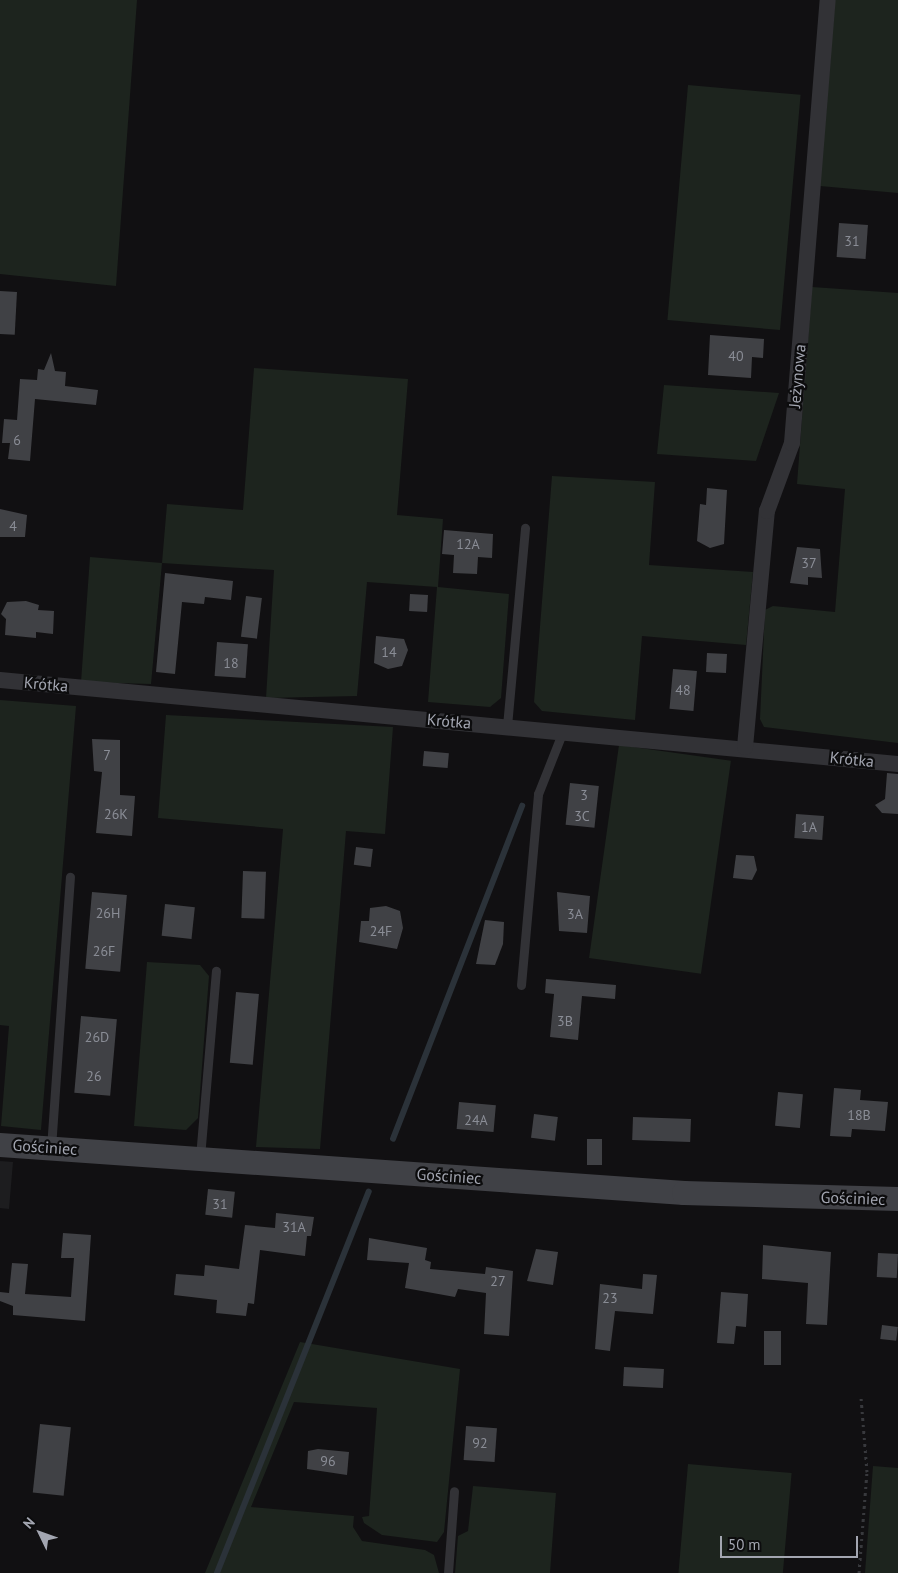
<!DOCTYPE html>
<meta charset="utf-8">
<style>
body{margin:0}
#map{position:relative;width:898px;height:1573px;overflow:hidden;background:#111012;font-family:"PT Sans",sans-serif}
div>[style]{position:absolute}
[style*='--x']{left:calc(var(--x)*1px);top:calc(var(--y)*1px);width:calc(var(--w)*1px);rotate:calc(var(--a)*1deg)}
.built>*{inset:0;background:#1d1d1f}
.green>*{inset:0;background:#1d241e;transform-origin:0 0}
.stream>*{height:5.5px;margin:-2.75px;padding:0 2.75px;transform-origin:2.75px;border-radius:2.75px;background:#2b3239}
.building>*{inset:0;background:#404145;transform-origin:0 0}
.path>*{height:3px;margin-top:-1.5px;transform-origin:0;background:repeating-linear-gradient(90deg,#38393d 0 2.5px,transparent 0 6.5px)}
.lane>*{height:9px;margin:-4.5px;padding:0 4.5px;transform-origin:4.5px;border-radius:4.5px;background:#323236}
.street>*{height:16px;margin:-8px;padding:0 8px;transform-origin:8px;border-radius:8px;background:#323236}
.secondary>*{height:24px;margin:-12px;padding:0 12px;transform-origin:12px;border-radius:12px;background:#404146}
span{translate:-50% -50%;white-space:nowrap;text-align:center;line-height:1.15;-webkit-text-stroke:4.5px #0c0c0d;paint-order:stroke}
.number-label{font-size:14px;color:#8a8d96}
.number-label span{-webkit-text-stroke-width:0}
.street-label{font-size:16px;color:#a3a6b1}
.north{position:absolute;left:15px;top:1508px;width:50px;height:50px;-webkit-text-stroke:4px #0c0c0d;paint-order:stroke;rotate:312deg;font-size:14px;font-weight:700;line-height:20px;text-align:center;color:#a3a6b1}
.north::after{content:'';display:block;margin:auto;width:18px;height:22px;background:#a3a6b1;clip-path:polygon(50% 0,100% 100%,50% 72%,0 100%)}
.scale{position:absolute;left:720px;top:1536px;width:138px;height:22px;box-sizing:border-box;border:2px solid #a3a6b1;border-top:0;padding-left:6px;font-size:15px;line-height:18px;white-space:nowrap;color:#a3a6b1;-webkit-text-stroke:4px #0c0c0d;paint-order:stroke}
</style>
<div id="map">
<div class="built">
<i style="clip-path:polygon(0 1161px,13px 1162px,9px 1209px,0 1208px)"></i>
</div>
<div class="green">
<i style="clip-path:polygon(0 0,137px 0,116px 286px,0 274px)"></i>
<i style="clip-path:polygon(835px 0,898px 0,898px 193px,820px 186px)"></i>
<i style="left:688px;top:85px;width:113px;height:236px;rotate:5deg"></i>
<i style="clip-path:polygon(812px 287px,898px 293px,898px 743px,764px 727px,760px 719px,765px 610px,773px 606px,835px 612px,845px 489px,797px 484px)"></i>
<i style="clip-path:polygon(254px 368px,408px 379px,397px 515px,443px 519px,438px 587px,509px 594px,501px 698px,490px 707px,428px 702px,437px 587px,367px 582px,357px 696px,266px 698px,274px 570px,162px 563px,151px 684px,81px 682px,90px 557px,162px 563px,167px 504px,243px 510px)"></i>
<i style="clip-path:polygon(664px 385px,779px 393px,756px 461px,657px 454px)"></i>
<i style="clip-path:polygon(552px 476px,655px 482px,649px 565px,753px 572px,746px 645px,642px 636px,635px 720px,542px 711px,534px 702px)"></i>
<i style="clip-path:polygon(0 700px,76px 706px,41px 1130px,1px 1126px,9px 1026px,0 1025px)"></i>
<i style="clip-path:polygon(166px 715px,393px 727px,385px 834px,346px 831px,320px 1149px,256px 1147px,283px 829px,158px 818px)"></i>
<i style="left:619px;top:745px;width:113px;height:215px;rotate:8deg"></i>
<i style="clip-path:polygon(147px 962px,200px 965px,209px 976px,198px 1118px,186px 1130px,134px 1126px)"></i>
<i style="clip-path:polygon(300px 1342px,460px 1369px,444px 1532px,437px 1542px,382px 1535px,364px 1523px,362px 1517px,369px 1516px,377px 1408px,294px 1402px,251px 1507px,354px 1516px,353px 1527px,362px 1541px,425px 1550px,434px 1555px,439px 1573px,205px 1573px)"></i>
<i style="left:688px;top:1464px;width:104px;height:110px;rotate:5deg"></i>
<i style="clip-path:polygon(873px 1466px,898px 1468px,898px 1573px,865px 1573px)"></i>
<i style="clip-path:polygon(473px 1486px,556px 1493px,550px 1573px,455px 1573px,458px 1536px,468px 1531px)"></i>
</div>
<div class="stream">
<i style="--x:393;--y:1139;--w:357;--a:-68.8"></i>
<i style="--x:217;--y:1573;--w:410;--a:-68.3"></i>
</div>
<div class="building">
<i style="left:839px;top:223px;width:29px;height:34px;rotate:4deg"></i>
<i style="left:0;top:291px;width:17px;height:43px;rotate:3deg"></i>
<i style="clip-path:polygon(710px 335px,764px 339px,763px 358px,752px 357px,751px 378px,708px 375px)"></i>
<i style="clip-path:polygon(51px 353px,55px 371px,66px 372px,65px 386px,98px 390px,96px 405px,35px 399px,30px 461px,8px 459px,10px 443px,2px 443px,4px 419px,17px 420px,20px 379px,37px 380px,38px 369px,44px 370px)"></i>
<i style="clip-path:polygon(707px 488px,727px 490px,724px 544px,710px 548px,697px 541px,700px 504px,706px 505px)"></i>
<i style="clip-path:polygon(0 509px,27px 515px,25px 537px,0 537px)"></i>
<i style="clip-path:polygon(444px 530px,493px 534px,492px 558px,478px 557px,477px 574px,453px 573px,454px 555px,442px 554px)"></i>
<i style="clip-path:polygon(797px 547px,820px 549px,822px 578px,808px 577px,808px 585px,790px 583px)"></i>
<i style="clip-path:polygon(165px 573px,233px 581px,231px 600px,205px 597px,204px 604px,182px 602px,175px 674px,156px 672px)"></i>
<i style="left:410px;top:594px;width:18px;height:17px;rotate:3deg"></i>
<i style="left:246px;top:596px;width:16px;height:41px;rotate:7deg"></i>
<i style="clip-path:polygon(26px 601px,39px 605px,38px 610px,54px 611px,53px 634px,36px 632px,36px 638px,5px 635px,6px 619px,1px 614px,7px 602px)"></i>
<i style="clip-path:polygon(376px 636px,404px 639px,408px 650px,402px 666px,388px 669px,374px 663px)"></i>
<i style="left:217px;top:642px;width:31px;height:34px;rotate:4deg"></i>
<i style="left:707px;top:653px;width:20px;height:19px;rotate:3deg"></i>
<i style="left:673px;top:669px;width:24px;height:40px;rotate:5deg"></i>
<i style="clip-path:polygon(92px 739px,120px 740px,120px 795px,135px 796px,132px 836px,96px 833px,102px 772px,94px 771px)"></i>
<i style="left:424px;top:751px;width:25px;height:15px;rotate:5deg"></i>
<i style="clip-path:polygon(887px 773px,898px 774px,898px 814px,882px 813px,875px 805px,885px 799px)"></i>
<i style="left:570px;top:783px;width:29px;height:42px;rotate:6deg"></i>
<i style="left:796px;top:814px;width:28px;height:24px;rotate:4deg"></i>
<i style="left:356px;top:847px;width:17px;height:18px;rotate:7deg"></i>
<i style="clip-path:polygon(736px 855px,754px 856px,757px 870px,752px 880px,733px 878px)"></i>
<i style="left:243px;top:871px;width:23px;height:47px;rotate:2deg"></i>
<i style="left:92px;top:892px;width:35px;height:77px;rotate:5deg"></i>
<i style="clip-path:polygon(557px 892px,590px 896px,587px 933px,559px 931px)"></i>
<i style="left:165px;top:904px;width:30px;height:32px;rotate:6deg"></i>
<i style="clip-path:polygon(386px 906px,400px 911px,403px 928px,397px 949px,359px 942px,361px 921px,369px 921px,370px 908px)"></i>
<i style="clip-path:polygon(485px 920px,504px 922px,503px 944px,495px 965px,476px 964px)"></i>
<i style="clip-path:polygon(546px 979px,616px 985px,615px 999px,582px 996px,578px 1040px,550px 1037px,554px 994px,545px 993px)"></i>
<i style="left:236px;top:992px;width:23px;height:71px;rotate:5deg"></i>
<i style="left:81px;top:1016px;width:36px;height:77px;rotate:5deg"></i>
<i style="clip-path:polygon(834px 1088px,861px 1090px,860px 1100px,888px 1102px,885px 1131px,852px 1129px,851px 1137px,830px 1136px)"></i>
<i style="left:778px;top:1092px;width:25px;height:34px;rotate:5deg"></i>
<i style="left:459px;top:1102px;width:37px;height:27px;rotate:5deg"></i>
<i style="left:534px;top:1114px;width:24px;height:24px;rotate:7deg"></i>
<i style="left:633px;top:1117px;width:58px;height:23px;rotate:2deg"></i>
<i style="left:587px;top:1139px;width:15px;height:26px"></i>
<i style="left:208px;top:1189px;width:27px;height:26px;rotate:6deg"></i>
<i style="clip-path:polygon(276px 1213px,314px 1217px,311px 1236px,307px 1236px,305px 1256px,260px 1250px,254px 1304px,248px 1303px,246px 1316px,216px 1313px,217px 1300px,174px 1295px,176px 1274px,204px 1276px,205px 1265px,239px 1269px,245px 1225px,275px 1228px)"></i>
<i style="clip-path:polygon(63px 1233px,91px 1235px,85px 1321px,13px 1315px,13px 1306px,0 1301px,0 1292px,9px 1293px,12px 1263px,28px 1264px,25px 1294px,71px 1297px,74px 1258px,61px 1258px)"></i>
<i style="clip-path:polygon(369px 1238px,427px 1248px,425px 1260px,431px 1262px,430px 1269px,485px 1274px,486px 1267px,513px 1271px,509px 1336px,484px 1334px,486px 1293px,458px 1289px,455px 1297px,405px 1288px,409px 1263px,367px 1260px)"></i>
<i style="clip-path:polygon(763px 1245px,831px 1252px,827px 1325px,806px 1324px,808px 1283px,762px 1279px)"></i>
<i style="clip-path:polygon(536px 1249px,558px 1252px,553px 1285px,527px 1281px)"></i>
<i style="left:878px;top:1253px;width:20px;height:24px;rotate:3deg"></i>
<i style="clip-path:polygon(643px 1274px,657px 1275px,653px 1314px,615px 1311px,610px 1351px,595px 1349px,600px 1284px,642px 1289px)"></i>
<i style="clip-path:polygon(721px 1292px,748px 1294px,746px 1327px,736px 1326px,734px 1344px,717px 1343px)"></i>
<i style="left:882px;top:1325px;width:16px;height:14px;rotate:7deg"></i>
<i style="left:764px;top:1331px;width:17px;height:34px"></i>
<i style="left:624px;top:1367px;width:40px;height:19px;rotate:3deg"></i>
<i style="left:40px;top:1424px;width:31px;height:69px;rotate:6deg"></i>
<i style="left:466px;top:1426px;width:31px;height:34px;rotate:4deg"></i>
<i style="clip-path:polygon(318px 1449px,349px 1452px,347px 1475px,307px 1469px,308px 1451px)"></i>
</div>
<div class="path">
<i style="--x:859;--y:1573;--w:101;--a:-85.5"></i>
<i style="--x:867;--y:1472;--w:75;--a:-94.6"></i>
</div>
<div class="lane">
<i style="--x:507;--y:726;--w:199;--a:-84.8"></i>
<i style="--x:521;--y:985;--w:192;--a:-84.9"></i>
<i style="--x:538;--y:794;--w:68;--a:-68.4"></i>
<i style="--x:51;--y:1148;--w:272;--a:-86"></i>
<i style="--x:200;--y:1157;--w:187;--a:-85.1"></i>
<i style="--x:448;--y:1573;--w:82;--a:-85.8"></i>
</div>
<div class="street">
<i style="--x:0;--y:680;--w:902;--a:5.34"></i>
<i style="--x:745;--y:747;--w:237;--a:-84.7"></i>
<i style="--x:767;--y:511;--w:72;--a:-69.8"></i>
<i style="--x:792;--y:443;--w:444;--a:-85.4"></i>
</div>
<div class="secondary">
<i style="--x:0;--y:1145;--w:686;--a:4.01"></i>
<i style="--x:684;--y:1193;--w:214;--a:1.6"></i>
</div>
<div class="number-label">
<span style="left:852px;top:241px">31</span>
<span style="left:736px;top:356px">40</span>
<span style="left:17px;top:440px">6</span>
<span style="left:13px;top:526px">4</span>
<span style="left:468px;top:544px">12A</span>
<span style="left:809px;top:563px">37</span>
<span style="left:389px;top:652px">14</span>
<span style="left:231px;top:663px">18</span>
<span style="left:683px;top:690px">48</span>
<span style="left:107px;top:755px">7</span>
<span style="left:584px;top:795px">3</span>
<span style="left:116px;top:814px">26K</span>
<span style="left:582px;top:816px">3C</span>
<span style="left:809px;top:827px">1A</span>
<span style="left:108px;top:913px">26H</span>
<span style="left:575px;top:914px">3A</span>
<span style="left:381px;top:931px">24F</span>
<span style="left:104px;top:951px">26F</span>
<span style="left:565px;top:1021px">3B</span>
<span style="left:97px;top:1037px">26D</span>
<span style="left:94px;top:1076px">26</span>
<span style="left:859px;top:1115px">18B</span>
<span style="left:476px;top:1120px">24A</span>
<span style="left:220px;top:1204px">31</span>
<span style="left:294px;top:1227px">31A</span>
<span style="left:498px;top:1281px">27</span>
<span style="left:610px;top:1298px">23</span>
<span style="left:480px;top:1443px">92</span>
<span style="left:328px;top:1461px">96</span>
</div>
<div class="street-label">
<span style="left:797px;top:376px;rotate:-85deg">Jeżynowa</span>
<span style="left:46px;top:684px;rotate:5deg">Krótka</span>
<span style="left:449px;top:721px;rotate:5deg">Krótka</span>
<span style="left:852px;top:759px;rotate:6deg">Krótka</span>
<span style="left:45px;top:1147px;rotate:4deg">Gościniec</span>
<span style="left:449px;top:1176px;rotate:4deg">Gościniec</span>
<span style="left:853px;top:1198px;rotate:2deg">Gościniec</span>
</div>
<div class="north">N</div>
<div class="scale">50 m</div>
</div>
